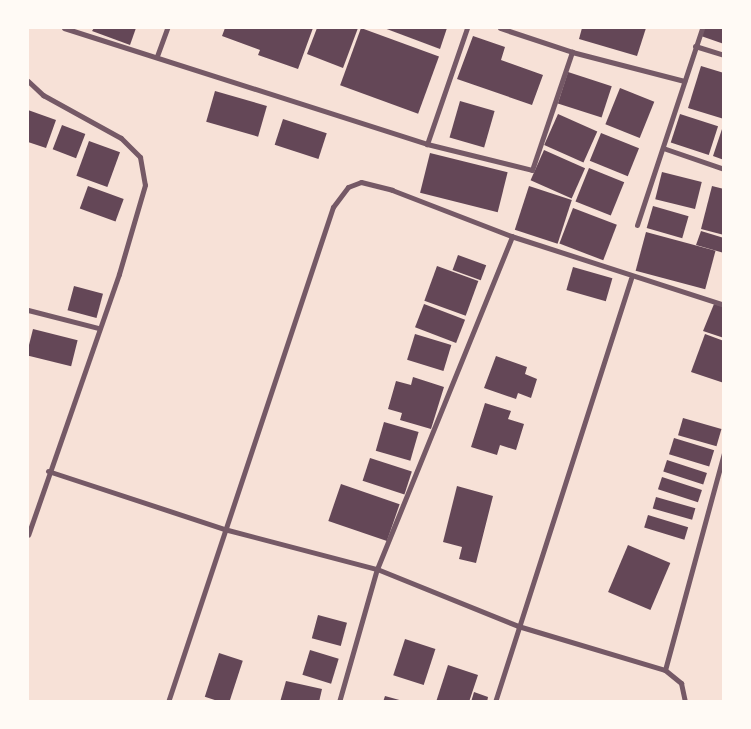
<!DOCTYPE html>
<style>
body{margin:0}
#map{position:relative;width:751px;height:729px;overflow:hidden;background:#f7e1d7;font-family:Arial,sans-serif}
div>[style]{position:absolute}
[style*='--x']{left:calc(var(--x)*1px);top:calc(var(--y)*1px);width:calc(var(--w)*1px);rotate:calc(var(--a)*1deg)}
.building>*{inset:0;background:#644757;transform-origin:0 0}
.minor>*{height:5px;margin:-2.5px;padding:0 2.5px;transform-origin:2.5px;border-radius:2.5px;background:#755966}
span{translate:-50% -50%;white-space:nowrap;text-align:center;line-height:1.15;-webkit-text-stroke:4px #fffaf5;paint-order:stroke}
.frame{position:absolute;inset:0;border:29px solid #fffaf5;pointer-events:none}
</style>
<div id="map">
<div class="building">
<i style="clip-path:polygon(94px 28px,136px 28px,130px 45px,92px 31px)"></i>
<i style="clip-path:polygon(225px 28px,313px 28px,298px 69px,258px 55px,260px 50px,222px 36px)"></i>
<i style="clip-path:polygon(317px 28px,358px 28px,343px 68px,307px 54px)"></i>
<i style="left:361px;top:28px;width:83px;height:61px;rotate:20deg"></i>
<i style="clip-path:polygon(384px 28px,447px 28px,440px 49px)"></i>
<i style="clip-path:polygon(582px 28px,646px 28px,637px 56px,579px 39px)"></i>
<i style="clip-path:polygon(704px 28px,724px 28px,724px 44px,701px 36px)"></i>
<i style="clip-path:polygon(473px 36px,505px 47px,501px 60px,543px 75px,532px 105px,457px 79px)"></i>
<i style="clip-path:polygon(701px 66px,724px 73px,724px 119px,688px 108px)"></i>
<i style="left:568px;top:72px;width:46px;height:33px;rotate:18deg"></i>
<i style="left:620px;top:88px;width:37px;height:39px;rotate:22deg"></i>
<i style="left:215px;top:91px;width:54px;height:32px;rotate:16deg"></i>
<i style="left:460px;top:101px;width:36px;height:38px;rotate:16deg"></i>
<i style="clip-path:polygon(28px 110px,56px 120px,46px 148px,28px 142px)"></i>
<i style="left:558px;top:114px;width:43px;height:34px;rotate:24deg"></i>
<i style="left:680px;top:114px;width:40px;height:30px;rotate:18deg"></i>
<i style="left:283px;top:119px;width:46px;height:27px;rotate:18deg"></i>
<i style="left:62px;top:125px;width:25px;height:26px;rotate:21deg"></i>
<i style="clip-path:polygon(723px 126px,724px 126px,724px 160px,713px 156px)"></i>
<i style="left:601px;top:133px;width:41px;height:30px;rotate:22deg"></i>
<i style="left:89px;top:141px;width:33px;height:37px;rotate:20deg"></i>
<i style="left:544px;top:150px;width:45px;height:33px;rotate:24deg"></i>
<i style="left:430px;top:153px;width:80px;height:41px;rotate:14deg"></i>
<i style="left:589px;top:168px;width:38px;height:36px;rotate:22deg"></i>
<i style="left:662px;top:172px;width:41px;height:28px;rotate:14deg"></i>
<i style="left:88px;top:186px;width:38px;height:24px;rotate:20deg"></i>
<i style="left:529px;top:186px;width:45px;height:46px;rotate:18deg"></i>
<i style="clip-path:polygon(712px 186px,724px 189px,724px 235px,701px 229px)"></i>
<i style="left:653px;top:206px;width:37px;height:23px;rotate:16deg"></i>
<i style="left:573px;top:208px;width:47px;height:38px;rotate:21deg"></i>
<i style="clip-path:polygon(701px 231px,724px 238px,724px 253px,696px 245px)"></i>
<i style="left:646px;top:232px;width:72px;height:40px;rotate:15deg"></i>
<i style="left:458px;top:255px;width:30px;height:16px;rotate:20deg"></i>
<i style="left:437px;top:266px;width:44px;height:37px;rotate:20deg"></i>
<i style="left:573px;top:267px;width:41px;height:24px;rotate:16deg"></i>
<i style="left:74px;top:286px;width:30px;height:25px;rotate:15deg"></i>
<i style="left:424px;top:304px;width:44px;height:25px;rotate:21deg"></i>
<i style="clip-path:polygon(714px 304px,724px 307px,724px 338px,703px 331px)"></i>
<i style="left:33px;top:329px;width:46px;height:27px;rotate:14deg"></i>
<i style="left:415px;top:334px;width:38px;height:27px;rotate:17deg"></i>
<i style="clip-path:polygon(705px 334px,724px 341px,724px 383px,691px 372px)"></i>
<i style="clip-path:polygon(496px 356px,527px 367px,525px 374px,537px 379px,531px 398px,518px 393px,516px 399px,484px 388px)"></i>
<i style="clip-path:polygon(413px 377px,444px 387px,431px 429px,400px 420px,402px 413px,388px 409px,396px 381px,411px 385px)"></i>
<i style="clip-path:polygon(485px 403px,511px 411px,508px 419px,524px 424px,516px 450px,500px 445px,497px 455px,471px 447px)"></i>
<i style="left:683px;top:418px;width:40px;height:18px;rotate:16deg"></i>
<i style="left:384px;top:422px;width:36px;height:30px;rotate:16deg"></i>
<i style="left:674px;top:438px;width:42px;height:17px;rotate:17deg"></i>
<i style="left:370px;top:458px;width:44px;height:24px;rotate:18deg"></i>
<i style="left:667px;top:460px;width:42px;height:12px;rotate:18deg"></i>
<i style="left:662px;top:477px;width:42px;height:13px;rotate:18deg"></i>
<i style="left:341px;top:484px;width:62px;height:39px;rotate:19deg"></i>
<i style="clip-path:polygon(457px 486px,493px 496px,476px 563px,459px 559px,462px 547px,443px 542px)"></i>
<i style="left:656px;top:497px;width:41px;height:12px;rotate:16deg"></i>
<i style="left:648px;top:515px;width:42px;height:13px;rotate:17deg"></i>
<i style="left:628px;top:545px;width:46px;height:51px;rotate:23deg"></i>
<i style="left:318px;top:615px;width:30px;height:24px;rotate:15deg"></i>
<i style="left:405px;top:639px;width:32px;height:38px;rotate:18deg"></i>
<i style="left:310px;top:650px;width:30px;height:26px;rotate:17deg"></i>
<i style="left:219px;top:653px;width:25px;height:46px;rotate:18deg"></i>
<i style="clip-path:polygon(448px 665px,478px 675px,469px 702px,436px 702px)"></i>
<i style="clip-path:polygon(286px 681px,322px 689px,319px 702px,280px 702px)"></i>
<i style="clip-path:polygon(474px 692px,488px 697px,487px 702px,471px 702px)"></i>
<i style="clip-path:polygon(385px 696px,403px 701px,403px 702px,383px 702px)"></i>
</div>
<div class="minor">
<i style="--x:64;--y:28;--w:381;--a:17.7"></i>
<i style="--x:467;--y:28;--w:123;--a:109"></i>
<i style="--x:427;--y:144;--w:108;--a:13.9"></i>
<i style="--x:532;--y:170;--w:125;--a:-71.3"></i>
<i style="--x:500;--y:28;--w:76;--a:18.4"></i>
<i style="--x:572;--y:52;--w:116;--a:14.5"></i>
<i style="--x:695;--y:46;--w:30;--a:17"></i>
<i style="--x:157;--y:56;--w:30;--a:-70"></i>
<i style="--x:28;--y:81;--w:21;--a:43"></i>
<i style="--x:43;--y:95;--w:89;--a:28.9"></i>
<i style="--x:121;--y:138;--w:27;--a:45"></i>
<i style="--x:140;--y:157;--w:28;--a:80"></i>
<i style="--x:145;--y:185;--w:93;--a:106.3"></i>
<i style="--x:119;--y:274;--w:276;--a:109.2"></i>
<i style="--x:663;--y:148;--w:65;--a:19"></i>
<i style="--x:637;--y:225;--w:207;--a:-71.7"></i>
<i style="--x:28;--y:310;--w:72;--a:14.4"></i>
<i style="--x:48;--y:471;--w:185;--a:18.2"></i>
<i style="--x:224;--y:529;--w:158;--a:14.7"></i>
<i style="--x:377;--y:569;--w:152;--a:22"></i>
<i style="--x:518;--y:626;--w:153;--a:16.7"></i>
<i style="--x:665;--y:670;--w:21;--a:39"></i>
<i style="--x:681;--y:683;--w:19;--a:78"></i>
<i style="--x:665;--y:670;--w:225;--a:-74.8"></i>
<i style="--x:168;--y:702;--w:522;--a:-71.57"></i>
<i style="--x:333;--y:207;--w:25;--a:-53"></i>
<i style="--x:348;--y:187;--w:14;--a:-21"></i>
<i style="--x:361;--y:182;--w:32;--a:14"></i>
<i style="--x:392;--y:190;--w:128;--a:21.1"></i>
<i style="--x:511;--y:236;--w:224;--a:17.9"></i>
<i style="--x:339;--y:702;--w:138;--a:-74.1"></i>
<i style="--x:377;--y:569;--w:359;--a:-67.9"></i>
<i style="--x:495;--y:702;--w:445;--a:-72.2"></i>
</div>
<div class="frame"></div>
</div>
